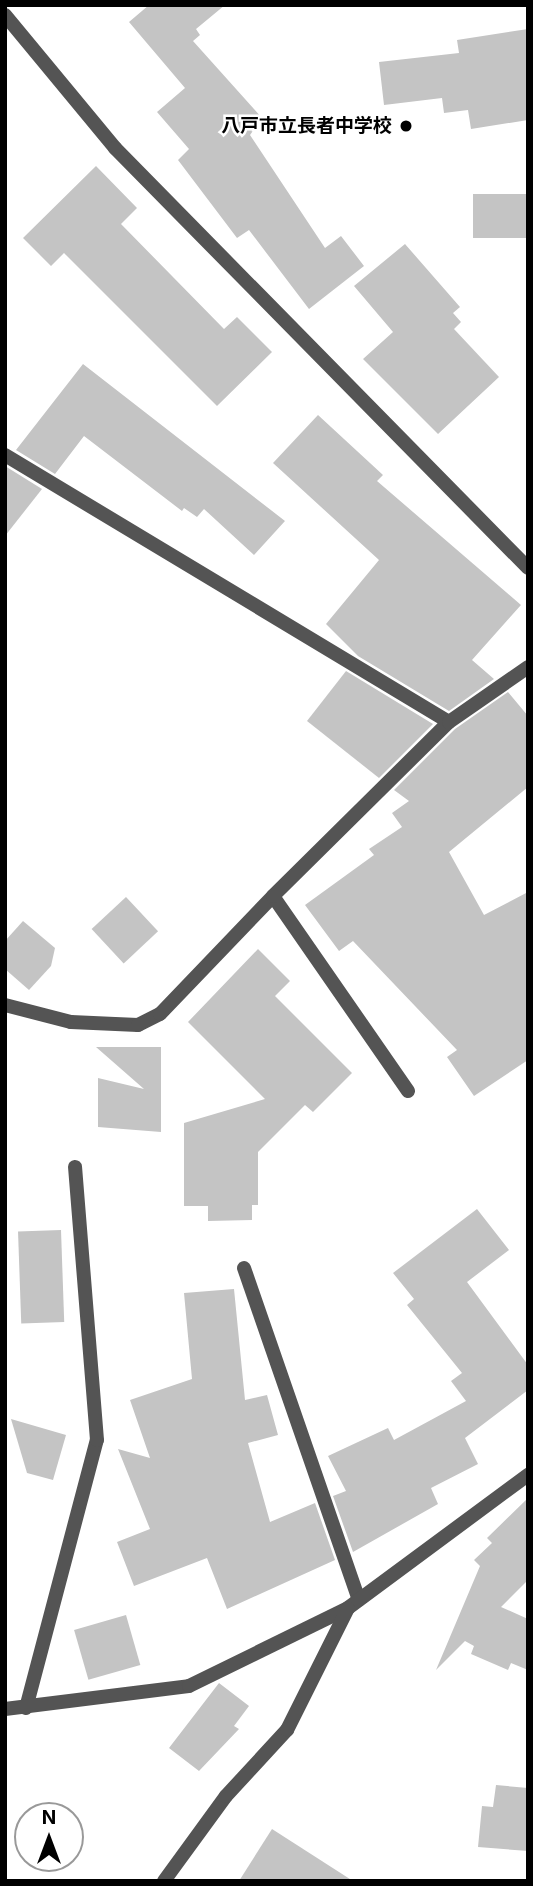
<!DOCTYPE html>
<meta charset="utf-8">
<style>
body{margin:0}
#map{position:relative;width:533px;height:1886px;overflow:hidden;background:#fff;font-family:Inter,"Noto Sans JP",sans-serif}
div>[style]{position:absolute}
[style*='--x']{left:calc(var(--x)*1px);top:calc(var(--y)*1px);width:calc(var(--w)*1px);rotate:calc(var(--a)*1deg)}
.building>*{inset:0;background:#c4c4c4;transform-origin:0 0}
.street>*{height:14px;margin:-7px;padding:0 7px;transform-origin:7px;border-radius:7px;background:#545454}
.dots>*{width:19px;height:19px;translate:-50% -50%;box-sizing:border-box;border:4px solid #fff;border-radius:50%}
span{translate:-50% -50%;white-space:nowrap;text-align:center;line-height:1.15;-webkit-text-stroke:5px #fff;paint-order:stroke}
.poi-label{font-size:19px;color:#000;font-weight:700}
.right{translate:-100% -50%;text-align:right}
.frame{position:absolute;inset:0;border:7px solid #000;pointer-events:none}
.north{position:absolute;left:14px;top:1802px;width:70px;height:70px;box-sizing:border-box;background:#fff;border:2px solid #999;border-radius:50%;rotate:0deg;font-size:19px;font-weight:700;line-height:28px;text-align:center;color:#000}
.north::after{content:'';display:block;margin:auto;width:24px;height:32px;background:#000;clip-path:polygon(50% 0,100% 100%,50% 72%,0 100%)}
</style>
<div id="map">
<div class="building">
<i style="clip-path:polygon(149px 5px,225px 5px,196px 29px,200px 35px,193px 41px,262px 118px,250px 135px,325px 248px,341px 236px,364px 266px,309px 309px,249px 230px,237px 238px,178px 160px,189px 149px,157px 112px,185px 88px,129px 22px)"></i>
<i style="clip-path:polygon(528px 29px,528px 120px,471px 129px,468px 110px,444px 113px,442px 98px,384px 105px,379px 62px,459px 53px,457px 40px)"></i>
<i style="clip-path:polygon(96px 166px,137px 208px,121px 224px,224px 329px,237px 317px,272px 352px,217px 406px,64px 253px,51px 266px,23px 238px)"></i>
<i style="left:528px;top:194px;width:44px;height:55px;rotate:90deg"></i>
<i style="clip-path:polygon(405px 244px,460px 307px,453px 313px,461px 322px,454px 329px,499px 377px,438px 434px,363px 359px,393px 332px,354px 286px)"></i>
<i style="clip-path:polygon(83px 364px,285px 521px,254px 555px,204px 509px,197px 517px,184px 508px,182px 511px,84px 436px,55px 474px,16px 450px)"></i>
<i style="clip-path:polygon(318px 415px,383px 475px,377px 481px,521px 605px,472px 660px,494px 679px,449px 711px,358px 656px,326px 624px,379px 560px,273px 463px)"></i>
<i style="clip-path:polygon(5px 466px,42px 489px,5px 536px)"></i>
<i style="clip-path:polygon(346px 671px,433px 724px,379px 778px,307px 721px)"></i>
<i style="clip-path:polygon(508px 692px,528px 716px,528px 787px,449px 852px,484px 915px,528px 892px,528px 1060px,474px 1096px,447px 1057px,457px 1050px,353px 941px,339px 951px,305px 905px,374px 855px,369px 849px,402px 827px,392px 813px,409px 801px,394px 790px,455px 729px)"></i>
<i style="left:126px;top:897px;width:47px;height:47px;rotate:47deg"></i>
<i style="clip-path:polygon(23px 921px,55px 948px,51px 966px,29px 990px,5px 969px,5px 941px)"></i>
<i style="clip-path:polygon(258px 949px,290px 981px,275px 996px,352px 1073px,313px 1112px,305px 1105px,258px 1152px,258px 1205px,252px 1205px,252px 1220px,208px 1221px,208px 1206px,184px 1206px,184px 1123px,265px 1099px,188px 1022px)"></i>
<i style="clip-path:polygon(96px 1047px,161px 1047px,161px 1132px,98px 1127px,98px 1078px,144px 1089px)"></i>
<i style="clip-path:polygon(477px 1209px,509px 1250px,467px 1282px,528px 1365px,528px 1390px,465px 1438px,478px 1464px,431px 1488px,438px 1504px,353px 1552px,333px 1496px,346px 1491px,328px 1456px,388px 1428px,394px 1440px,466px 1401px,451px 1381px,462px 1373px,407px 1305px,414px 1299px,393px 1273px)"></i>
<i style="left:61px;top:1230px;width:92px;height:43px;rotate:88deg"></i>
<i style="clip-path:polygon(234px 1289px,245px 1400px,267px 1395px,278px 1435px,248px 1443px,270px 1522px,315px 1503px,335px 1560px,227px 1609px,207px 1558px,134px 1586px,117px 1542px,150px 1529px,118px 1449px,150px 1458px,130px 1400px,192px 1379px,184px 1293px)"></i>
<i style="clip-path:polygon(11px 1419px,66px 1435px,53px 1480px,27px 1473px)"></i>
<i style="clip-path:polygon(528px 1498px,528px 1580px,501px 1607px,528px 1619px,528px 1670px,511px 1663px,508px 1670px,471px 1654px,474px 1646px,465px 1641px,436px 1670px,480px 1566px,474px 1560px,492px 1543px,487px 1538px)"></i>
<i style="left:126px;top:1615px;width:52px;height:54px;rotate:74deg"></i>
<i style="clip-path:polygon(219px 1683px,249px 1706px,234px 1726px,239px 1729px,199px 1771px,169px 1748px)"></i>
<i style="clip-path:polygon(496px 1785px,528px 1788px,528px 1851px,478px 1847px,482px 1806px,493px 1807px)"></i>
<i style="clip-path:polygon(272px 1829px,353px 1881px,239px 1881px)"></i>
</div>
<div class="street">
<i style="--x:5;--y:15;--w:173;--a:50.4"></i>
<i style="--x:115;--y:148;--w:589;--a:45.48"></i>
<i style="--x:5;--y:455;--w:518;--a:31.02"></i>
<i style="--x:5;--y:1005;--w:68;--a:14.4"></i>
<i style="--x:71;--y:1022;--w:67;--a:2.6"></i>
<i style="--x:138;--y:1025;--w:25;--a:-27"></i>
<i style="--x:160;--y:1014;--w:163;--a:-46.2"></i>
<i style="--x:408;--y:1091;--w:237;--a:-124.7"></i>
<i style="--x:273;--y:896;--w:247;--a:-44.7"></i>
<i style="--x:449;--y:722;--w:96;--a:-34.8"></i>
<i style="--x:244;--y:1268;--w:351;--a:70.9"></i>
<i style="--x:26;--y:1708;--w:277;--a:-75.2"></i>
<i style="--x:97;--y:1440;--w:274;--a:-94.6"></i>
<i style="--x:5;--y:1709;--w:185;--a:-7.1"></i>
<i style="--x:189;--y:1686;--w:177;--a:-26.1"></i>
<i style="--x:348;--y:1608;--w:224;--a:-36.5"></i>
<i style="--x:164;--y:1881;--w:105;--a:-53.9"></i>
<i style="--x:226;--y:1796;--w:90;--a:-47.3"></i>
<i style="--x:287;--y:1730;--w:136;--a:-63.4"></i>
</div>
<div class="dots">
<i style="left:406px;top:126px;background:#000"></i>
</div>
<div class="poi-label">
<span class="right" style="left:392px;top:126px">八戸市立長者中学校</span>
</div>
<div class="frame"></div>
<div class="north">N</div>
</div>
